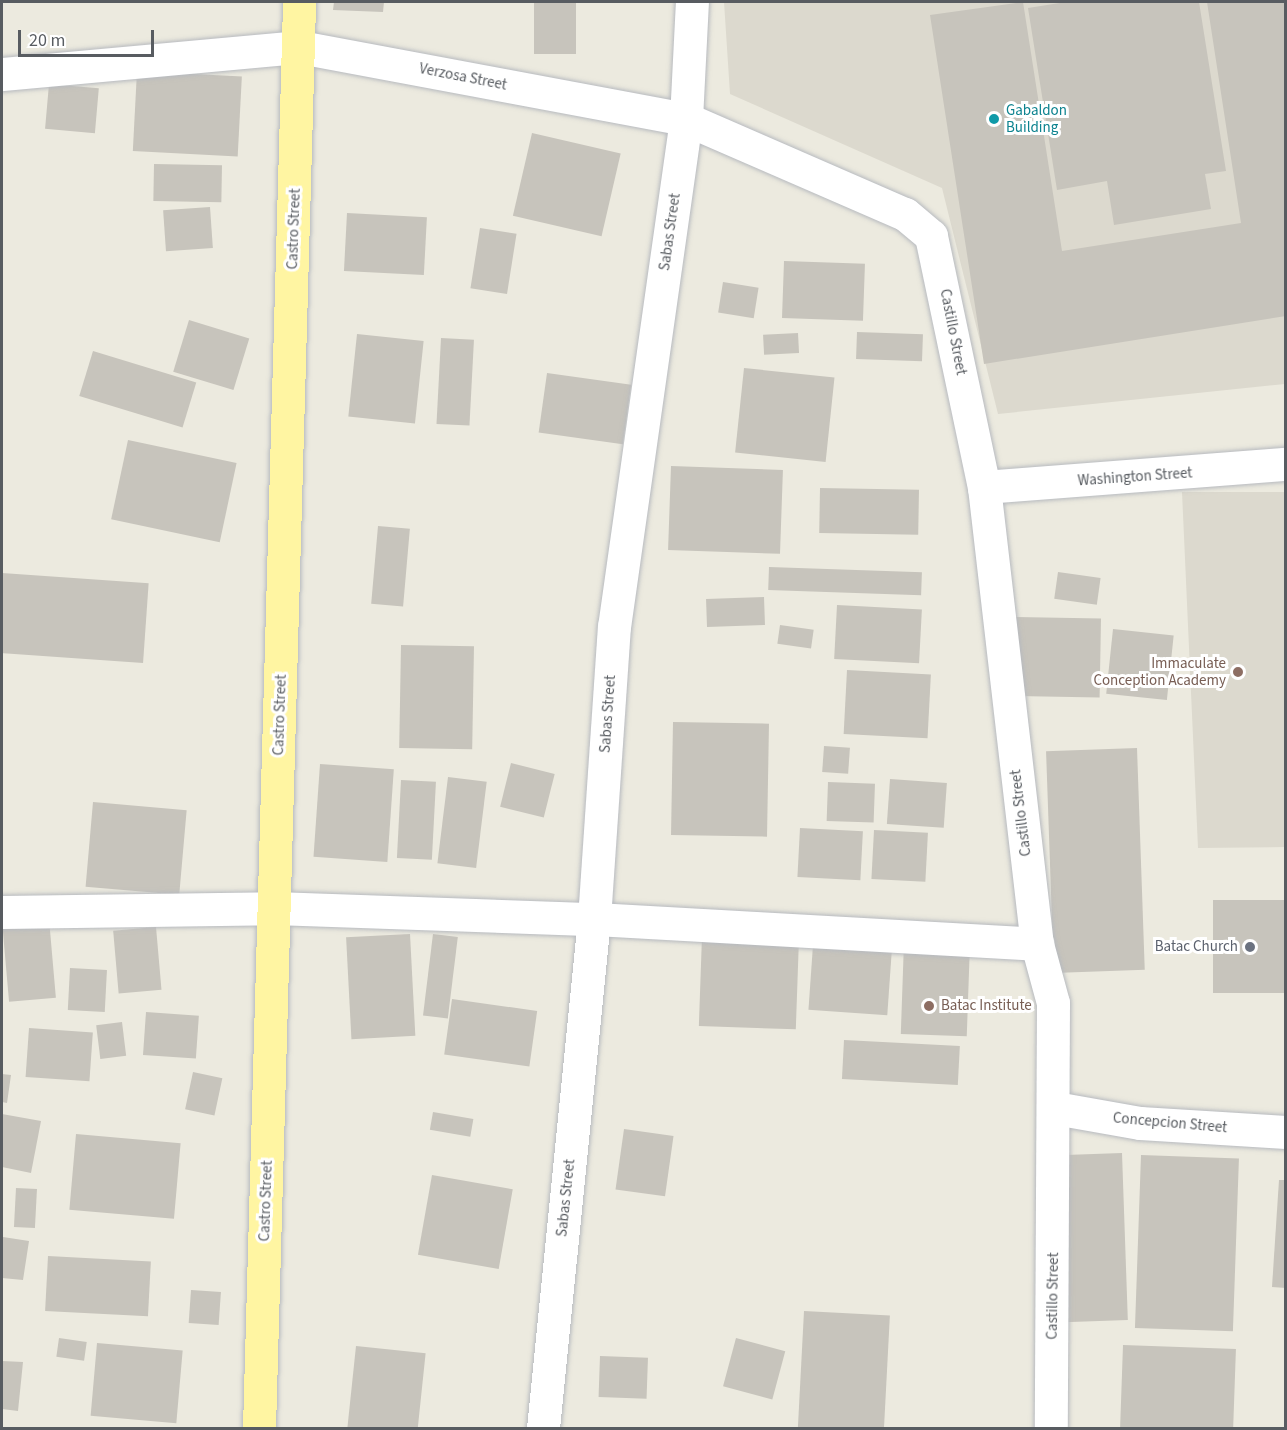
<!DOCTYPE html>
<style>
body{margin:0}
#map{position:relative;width:1287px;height:1430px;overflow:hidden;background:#eceadf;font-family:"Source Sans 3",sans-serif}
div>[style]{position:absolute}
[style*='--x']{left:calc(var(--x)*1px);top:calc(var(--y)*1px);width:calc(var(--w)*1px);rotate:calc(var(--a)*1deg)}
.education>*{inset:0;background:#dcd9ce}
.building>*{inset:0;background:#c7c4bc;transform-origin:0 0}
.roads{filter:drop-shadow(0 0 2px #b7babf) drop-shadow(0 0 2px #b7babf)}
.minor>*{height:33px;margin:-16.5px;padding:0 16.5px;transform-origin:16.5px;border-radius:16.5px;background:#fff}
.major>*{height:33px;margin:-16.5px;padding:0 16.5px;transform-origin:16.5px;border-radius:16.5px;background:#fff5a2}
.dots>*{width:16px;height:16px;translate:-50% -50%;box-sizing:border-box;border:3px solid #fff;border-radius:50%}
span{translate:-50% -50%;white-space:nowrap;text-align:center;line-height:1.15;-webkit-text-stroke:6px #fff;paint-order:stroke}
.street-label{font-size:15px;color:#585c61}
.culture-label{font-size:15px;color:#0d838f}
.left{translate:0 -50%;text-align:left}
.education-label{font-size:15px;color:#785e54}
.right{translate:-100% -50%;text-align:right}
.worship-label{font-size:15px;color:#5b616d}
.frame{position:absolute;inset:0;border:3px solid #585c61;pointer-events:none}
.scale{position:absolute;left:18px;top:30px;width:136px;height:27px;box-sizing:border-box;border:3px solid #585c61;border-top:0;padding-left:8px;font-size:18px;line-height:21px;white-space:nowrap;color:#585c61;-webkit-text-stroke:4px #fff;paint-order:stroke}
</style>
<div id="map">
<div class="education">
<i style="clip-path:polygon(724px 2px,1285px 2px,1285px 384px,998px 414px,942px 188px,730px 94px)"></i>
<i style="clip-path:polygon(1182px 492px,1285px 492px,1285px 847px,1198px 848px)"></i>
</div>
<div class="building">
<i style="clip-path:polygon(334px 2px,384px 2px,383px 12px,333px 10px)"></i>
<i style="left:534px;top:2px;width:42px;height:52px"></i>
<i style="clip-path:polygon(1023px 2px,1062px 251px,1241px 223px,1207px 2px,1286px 2px,1286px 316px,984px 364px,930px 15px)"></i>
<i style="clip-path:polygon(1066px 2px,1199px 2px,1226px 171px,1205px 174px,1211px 209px,1114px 225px,1107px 181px,1057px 190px,1028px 8px)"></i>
<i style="left:137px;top:71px;width:105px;height:80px;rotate:3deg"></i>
<i style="left:49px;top:84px;width:50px;height:45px;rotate:5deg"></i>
<i style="left:532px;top:133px;width:91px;height:85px;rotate:13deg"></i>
<i style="left:154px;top:164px;width:68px;height:37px;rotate:1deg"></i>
<i style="left:210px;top:207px;width:41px;height:47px;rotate:86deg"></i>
<i style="left:347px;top:213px;width:80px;height:58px;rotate:3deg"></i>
<i style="left:480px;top:228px;width:37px;height:61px;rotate:9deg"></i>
<i style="left:784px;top:261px;width:81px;height:57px;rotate:2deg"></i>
<i style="left:723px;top:282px;width:36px;height:31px;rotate:9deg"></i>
<i style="left:189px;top:320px;width:63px;height:54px;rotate:17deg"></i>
<i style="left:857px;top:332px;width:66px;height:27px;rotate:2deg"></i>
<i style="left:798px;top:333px;width:20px;height:35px;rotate:87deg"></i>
<i style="left:357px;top:334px;width:67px;height:83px;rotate:6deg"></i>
<i style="left:441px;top:338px;width:33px;height:86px;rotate:3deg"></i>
<i style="left:93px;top:351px;width:108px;height:47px;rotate:17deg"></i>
<i style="left:744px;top:368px;width:91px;height:85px;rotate:6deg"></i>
<i style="left:547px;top:373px;width:85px;height:60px;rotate:8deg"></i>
<i style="left:128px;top:440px;width:111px;height:81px;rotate:12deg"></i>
<i style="left:671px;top:466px;width:112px;height:84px;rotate:2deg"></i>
<i style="left:820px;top:488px;width:99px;height:45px;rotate:1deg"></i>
<i style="left:378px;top:526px;width:32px;height:78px;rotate:5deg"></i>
<i style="left:769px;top:567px;width:153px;height:23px;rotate:2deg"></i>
<i style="left:1058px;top:572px;width:43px;height:27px;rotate:8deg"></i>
<i style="left:2px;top:573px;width:147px;height:80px;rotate:4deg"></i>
<i style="left:764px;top:597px;width:28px;height:58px;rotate:88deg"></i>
<i style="left:837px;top:605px;width:85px;height:54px;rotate:3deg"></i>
<i style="left:1013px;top:617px;width:88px;height:79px;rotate:1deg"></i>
<i style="left:780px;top:625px;width:34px;height:19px;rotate:8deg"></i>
<i style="left:1113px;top:629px;width:61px;height:65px;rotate:6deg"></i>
<i style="left:401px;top:645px;width:73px;height:103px;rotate:1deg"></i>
<i style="left:847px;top:670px;width:84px;height:64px;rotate:3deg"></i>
<i style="left:673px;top:722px;width:96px;height:113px;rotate:1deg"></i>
<i style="left:824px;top:746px;width:26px;height:26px;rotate:4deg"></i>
<i style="left:1137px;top:748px;width:222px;height:91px;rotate:88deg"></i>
<i style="left:511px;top:763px;width:45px;height:45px;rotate:14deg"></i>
<i style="left:320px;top:764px;width:74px;height:93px;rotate:4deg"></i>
<i style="left:448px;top:777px;width:39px;height:87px;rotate:7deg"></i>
<i style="left:890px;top:779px;width:57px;height:45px;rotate:4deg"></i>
<i style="left:401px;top:780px;width:35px;height:78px;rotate:3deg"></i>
<i style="left:828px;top:782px;width:47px;height:39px;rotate:2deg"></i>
<i style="left:93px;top:802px;width:94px;height:85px;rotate:5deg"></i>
<i style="left:800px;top:828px;width:63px;height:49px;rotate:3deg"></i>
<i style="left:874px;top:830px;width:54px;height:49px;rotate:3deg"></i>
<i style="left:1286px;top:900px;width:93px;height:73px;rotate:90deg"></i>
<i style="left:49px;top:919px;width:79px;height:47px;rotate:85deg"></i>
<i style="left:156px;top:927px;width:63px;height:43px;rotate:85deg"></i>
<i style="left:410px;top:934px;width:102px;height:64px;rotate:87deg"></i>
<i style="left:433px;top:934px;width:25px;height:82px;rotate:7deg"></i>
<i style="left:702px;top:936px;width:97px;height:90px;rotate:2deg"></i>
<i style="left:904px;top:942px;width:66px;height:92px;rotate:2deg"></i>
<i style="left:813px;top:945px;width:79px;height:65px;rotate:4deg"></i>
<i style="left:70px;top:968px;width:37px;height:42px;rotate:3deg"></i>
<i style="left:452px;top:999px;width:86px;height:56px;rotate:8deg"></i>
<i style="left:146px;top:1012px;width:53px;height:43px;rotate:4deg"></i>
<i style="left:122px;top:1022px;width:34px;height:26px;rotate:83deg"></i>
<i style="left:29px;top:1028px;width:64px;height:49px;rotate:4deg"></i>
<i style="left:844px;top:1040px;width:116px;height:39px;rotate:3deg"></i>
<i style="left:193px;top:1072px;width:30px;height:38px;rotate:12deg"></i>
<i style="clip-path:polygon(2px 1074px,11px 1075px,7px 1103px,2px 1102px)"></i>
<i style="left:433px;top:1112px;width:41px;height:18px;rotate:10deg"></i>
<i style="clip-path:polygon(2px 1114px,41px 1121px,31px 1173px,2px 1167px)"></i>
<i style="left:624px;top:1129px;width:50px;height:61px;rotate:8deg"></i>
<i style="left:76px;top:1134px;width:105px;height:76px;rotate:5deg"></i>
<i style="left:1122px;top:1153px;width:167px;height:64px;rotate:88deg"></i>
<i style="left:1141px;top:1155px;width:98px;height:173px;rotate:2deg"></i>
<i style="left:432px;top:1175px;width:82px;height:81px;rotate:10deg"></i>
<i style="clip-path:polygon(1279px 1180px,1286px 1180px,1286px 1288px,1272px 1287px)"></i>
<i style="left:16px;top:1188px;width:21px;height:39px;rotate:3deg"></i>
<i style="clip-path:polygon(3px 1237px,29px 1241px,23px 1280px,2px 1278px)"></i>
<i style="left:48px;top:1256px;width:103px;height:55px;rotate:3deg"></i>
<i style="left:191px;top:1290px;width:30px;height:33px;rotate:4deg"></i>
<i style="left:804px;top:1311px;width:86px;height:117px;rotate:3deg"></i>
<i style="left:59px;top:1338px;width:28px;height:19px;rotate:8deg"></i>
<i style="left:736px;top:1338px;width:51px;height:50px;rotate:15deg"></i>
<i style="left:97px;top:1343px;width:86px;height:73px;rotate:5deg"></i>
<i style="left:1123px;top:1345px;width:113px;height:83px;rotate:2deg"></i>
<i style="left:356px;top:1346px;width:70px;height:82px;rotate:6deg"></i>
<i style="left:600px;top:1356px;width:48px;height:41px;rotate:2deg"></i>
<i style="clip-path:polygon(2px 1361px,23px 1362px,18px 1411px,2px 1409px)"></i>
</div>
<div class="roads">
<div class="minor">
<i style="--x:2;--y:74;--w:299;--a:-5.2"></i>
<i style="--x:300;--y:47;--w:393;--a:10.6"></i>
<i style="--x:686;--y:119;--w:239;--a:23.5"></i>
<i style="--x:905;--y:214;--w:34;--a:40"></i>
<i style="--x:931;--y:236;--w:257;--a:78.1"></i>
<i style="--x:984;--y:487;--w:460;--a:83.4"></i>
<i style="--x:1037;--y:944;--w:61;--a:74.8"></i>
<i style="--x:1053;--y:1003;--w:425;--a:90.3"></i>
<i style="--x:984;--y:487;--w:303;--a:-4.4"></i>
<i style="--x:2;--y:912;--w:272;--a:-0.8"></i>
<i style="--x:274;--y:908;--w:320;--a:2"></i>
<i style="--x:594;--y:919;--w:444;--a:3.2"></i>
<i style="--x:1055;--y:1108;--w:86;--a:10"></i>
<i style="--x:1140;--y:1123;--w:146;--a:3.5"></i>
<i style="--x:543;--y:1428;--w:512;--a:-84.28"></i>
<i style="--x:594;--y:919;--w:293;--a:-86.1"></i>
<i style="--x:614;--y:627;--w:513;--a:-81.93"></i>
<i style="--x:686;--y:119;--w:117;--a:-87.1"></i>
</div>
<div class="major">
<i style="--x:259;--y:1428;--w:1427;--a:-88.39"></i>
</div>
</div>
<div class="dots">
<i style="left:994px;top:119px;background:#0f9aa8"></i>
<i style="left:1238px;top:672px;background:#8d6e63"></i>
<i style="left:1250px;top:947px;background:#6b7280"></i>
<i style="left:929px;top:1006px;background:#8d6e63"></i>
</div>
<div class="street-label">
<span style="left:463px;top:77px;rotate:11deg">Verzosa Street</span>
<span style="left:294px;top:229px;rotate:-88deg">Castro Street</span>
<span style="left:670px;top:232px;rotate:-82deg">Sabas Street</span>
<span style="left:953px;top:332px;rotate:79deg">Castillo Street</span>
<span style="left:1135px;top:477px;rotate:-4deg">Washington Street</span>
<span style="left:608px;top:714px;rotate:-86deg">Sabas Street</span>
<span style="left:280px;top:715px;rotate:-88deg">Castro Street</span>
<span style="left:1021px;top:813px;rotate:-97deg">Castillo Street</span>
<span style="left:1170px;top:1123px;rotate:5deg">Concepcion Street</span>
<span style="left:566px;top:1198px;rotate:-84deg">Sabas Street</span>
<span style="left:266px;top:1201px;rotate:-88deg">Castro Street</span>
<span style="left:1053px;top:1296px;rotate:-89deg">Castillo Street</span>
</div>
<div class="culture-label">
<span class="left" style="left:1006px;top:119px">Gabaldon<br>Building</span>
</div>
<div class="education-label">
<span class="right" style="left:1226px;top:672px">Immaculate<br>Conception Academy</span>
<span class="left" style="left:941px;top:1006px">Batac Institute</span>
</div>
<div class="worship-label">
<span class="right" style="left:1238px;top:947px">Batac Church</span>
</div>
<div class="frame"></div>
<div class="scale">20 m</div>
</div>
